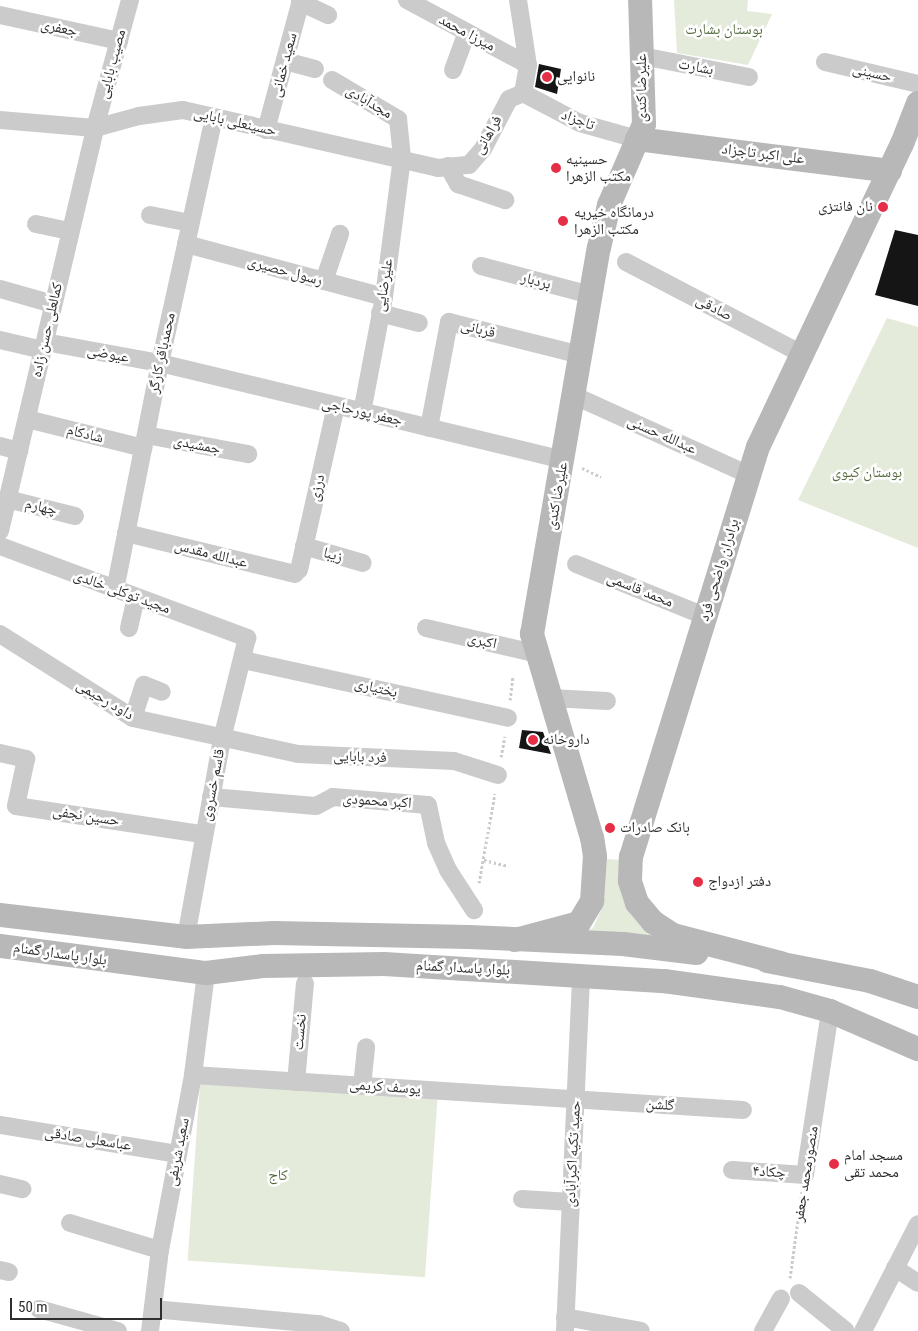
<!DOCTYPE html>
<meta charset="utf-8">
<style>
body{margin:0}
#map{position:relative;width:918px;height:1331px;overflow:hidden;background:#fff;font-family:"Roboto Condensed","Noto Naskh Arabic",sans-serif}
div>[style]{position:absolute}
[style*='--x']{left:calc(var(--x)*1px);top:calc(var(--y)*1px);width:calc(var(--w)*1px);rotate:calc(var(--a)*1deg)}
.green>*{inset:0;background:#e5ebdb;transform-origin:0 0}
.building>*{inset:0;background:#151515}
.path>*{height:3px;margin-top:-1.5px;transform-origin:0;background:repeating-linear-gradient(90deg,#cbcbcb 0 2.5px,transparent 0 5px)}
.street>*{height:18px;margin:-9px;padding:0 9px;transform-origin:9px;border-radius:9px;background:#cbcbcb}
.secondary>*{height:24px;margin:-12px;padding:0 12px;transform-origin:12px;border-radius:12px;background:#b8b8b8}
.dots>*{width:14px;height:14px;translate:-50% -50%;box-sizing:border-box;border:2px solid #fff;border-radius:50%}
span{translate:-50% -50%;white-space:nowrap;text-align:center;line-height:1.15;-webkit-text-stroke:5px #fff;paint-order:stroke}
.street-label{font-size:15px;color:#2e2e2e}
.park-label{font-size:15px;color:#53693b}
.poi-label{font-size:15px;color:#2e2e2e}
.left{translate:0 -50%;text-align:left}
.right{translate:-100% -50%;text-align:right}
.scale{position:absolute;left:10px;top:1298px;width:152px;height:22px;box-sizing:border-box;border:2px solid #2e2e2e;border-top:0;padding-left:6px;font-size:15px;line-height:18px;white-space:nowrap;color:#2e2e2e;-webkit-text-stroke:4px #fff;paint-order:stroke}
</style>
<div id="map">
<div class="green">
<i style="clip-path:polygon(674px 0,748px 0,747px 11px,772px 14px,748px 65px,677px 53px)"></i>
<i style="clip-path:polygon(887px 318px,918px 327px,918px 548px,798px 500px)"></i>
<i style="clip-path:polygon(605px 859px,622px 860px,634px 916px,652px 936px,576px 936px,593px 928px,601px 910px)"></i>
<i style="left:200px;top:1083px;width:238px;height:178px;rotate:4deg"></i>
</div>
<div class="building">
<i style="clip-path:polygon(539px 64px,561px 69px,557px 94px,535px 87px)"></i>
<i style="clip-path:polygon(895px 230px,918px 235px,918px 306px,875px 295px)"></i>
<i style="clip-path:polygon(522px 730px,543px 732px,551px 754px,519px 748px)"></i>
</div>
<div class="path">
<i style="--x:582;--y:468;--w:21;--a:25"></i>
<i style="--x:510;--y:700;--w:24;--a:-83"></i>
<i style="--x:501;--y:757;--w:21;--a:-79"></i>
<i style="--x:484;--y:860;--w:25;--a:14"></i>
<i style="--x:479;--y:883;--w:91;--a:-79.9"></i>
<i style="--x:790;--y:1278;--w:87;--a:-82.1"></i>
</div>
<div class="street">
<i style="--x:407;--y:0;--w:137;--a:28.2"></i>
<i style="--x:518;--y:0;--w:66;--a:81.3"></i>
<i style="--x:528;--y:65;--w:28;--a:100"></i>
<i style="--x:300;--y:2;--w:31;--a:25"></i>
<i style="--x:0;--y:15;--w:122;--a:12.3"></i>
<i style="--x:642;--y:56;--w:109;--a:11.1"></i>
<i style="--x:285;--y:61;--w:31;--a:15"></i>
<i style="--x:825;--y:62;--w:96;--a:13.3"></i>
<i style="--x:453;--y:70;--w:40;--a:-69.8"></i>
<i style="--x:332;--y:80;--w:77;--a:30.6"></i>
<i style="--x:398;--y:119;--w:39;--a:84"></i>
<i style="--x:402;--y:158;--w:140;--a:97.4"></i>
<i style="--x:384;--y:297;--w:117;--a:100.8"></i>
<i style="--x:523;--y:93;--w:64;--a:27.8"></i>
<i style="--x:580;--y:123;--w:59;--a:15.7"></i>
<i style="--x:0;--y:120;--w:95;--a:4.8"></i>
<i style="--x:95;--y:128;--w:46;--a:-15.3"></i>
<i style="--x:139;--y:116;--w:44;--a:-7.8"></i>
<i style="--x:183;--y:110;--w:262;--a:12.8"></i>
<i style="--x:438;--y:168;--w:31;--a:-6"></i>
<i style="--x:469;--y:165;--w:21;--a:-49"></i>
<i style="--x:483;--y:149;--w:56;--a:-62.5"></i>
<i style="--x:509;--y:99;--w:15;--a:-23"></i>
<i style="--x:266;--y:130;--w:135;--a:-74.9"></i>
<i style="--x:448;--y:166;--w:21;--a:61"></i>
<i style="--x:458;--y:184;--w:50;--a:18.8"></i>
<i style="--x:150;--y:215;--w:41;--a:11.3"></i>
<i style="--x:36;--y:224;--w:35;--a:12"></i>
<i style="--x:186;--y:244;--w:205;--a:15"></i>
<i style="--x:626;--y:262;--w:199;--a:27.6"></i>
<i style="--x:481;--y:266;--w:114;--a:14.8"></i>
<i style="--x:324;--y:281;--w:50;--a:-71.2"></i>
<i style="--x:0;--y:289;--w:55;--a:15.8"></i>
<i style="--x:380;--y:313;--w:40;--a:14.4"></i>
<i style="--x:0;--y:340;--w:44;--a:13.1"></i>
<i style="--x:56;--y:344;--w:106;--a:10.4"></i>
<i style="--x:160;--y:363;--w:415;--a:13.5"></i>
<i style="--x:575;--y:396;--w:191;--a:24.4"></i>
<i style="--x:27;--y:419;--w:120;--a:14"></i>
<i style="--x:429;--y:428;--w:108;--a:-79.3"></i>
<i style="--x:449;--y:322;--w:136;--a:14"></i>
<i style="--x:146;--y:435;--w:104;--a:10.6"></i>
<i style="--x:0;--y:446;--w:20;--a:15"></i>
<i style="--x:7;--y:499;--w:70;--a:14"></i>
<i style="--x:0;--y:531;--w:414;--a:-76.7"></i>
<i style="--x:95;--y:128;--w:133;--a:-74.7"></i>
<i style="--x:126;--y:533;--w:174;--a:13.6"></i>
<i style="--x:0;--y:546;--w:264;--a:20.4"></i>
<i style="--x:247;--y:638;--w:104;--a:103.9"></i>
<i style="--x:222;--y:739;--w:201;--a:100.3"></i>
<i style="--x:304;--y:546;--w:61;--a:16.1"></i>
<i style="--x:576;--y:564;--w:139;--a:22"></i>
<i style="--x:299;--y:570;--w:168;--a:-77.3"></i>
<i style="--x:115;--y:590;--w:231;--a:-78.8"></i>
<i style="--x:160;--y:363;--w:251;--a:-77.6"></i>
<i style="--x:129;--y:628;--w:32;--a:-77"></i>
<i style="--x:426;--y:628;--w:115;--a:13.1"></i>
<i style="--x:0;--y:634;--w:157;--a:32.3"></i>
<i style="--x:133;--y:718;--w:169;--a:12.3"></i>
<i style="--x:298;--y:754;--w:156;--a:2.6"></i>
<i style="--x:454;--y:761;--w:46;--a:17.7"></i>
<i style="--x:243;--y:660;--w:271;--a:12.3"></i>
<i style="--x:551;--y:698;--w:56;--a:3.1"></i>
<i style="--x:133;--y:718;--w:35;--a:-72"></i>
<i style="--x:144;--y:685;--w:19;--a:21"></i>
<i style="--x:0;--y:753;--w:27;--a:13"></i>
<i style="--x:26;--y:759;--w:48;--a:102"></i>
<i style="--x:16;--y:806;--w:188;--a:8.6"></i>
<i style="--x:211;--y:797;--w:105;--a:4.9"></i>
<i style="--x:316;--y:806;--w:19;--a:-28"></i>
<i style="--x:333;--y:797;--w:95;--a:4.8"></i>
<i style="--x:428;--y:805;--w:39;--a:78"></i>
<i style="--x:436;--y:843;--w:30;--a:66"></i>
<i style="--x:448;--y:870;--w:48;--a:57"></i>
<i style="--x:193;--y:1075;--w:551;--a:3.64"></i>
<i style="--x:296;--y:1082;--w:99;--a:-84.8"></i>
<i style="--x:362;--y:1086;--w:39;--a:-84"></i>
<i style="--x:0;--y:1125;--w:179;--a:9.3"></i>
<i style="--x:732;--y:1170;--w:73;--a:3.9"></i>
<i style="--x:805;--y:1175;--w:166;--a:-81.3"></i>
<i style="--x:0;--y:1184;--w:23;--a:13"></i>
<i style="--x:522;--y:1199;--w:49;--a:3.5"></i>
<i style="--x:70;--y:1223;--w:94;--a:16.7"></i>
<i style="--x:895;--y:1268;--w:27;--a:33"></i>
<i style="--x:0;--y:1270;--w:9;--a:13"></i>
<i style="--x:799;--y:1293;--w:60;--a:39"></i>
<i style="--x:39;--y:1309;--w:82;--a:15.6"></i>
<i style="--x:153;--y:1309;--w:167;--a:5.2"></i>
<i style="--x:319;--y:1324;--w:23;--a:18"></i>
<i style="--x:565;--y:1317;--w:77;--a:10.4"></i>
<i style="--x:150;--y:1331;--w:82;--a:-83"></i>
<i style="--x:160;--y:1250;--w:178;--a:-79.3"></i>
<i style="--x:193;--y:1075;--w:103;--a:-82.7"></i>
<i style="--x:565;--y:1331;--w:355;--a:-87.4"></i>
<i style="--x:763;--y:1331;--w:37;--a:-61"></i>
<i style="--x:863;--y:1331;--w:120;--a:-62.8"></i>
</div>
<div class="secondary">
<i style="--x:637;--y:139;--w:255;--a:7.2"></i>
<i style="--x:0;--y:915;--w:187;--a:6.7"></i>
<i style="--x:186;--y:937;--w:88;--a:-2.6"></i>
<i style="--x:274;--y:933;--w:195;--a:1.2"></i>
<i style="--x:469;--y:937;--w:154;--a:2.6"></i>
<i style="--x:623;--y:944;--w:74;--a:7"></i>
<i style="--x:515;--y:940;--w:66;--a:-14.9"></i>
<i style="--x:579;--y:923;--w:26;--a:-59"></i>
<i style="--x:592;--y:901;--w:45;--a:-86.2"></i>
<i style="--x:595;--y:856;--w:18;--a:-99"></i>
<i style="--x:592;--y:838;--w:213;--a:-106.4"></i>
<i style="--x:532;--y:634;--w:392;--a:-80.2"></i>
<i style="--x:599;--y:248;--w:44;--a:-76.9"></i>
<i style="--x:609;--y:205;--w:88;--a:-66.6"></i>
<i style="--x:644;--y:124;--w:124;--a:-91.8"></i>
<i style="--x:0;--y:946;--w:208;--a:7.5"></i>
<i style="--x:206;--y:973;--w:57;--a:-7"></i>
<i style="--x:263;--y:966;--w:121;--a:-0.9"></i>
<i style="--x:384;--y:964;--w:281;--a:3.5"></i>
<i style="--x:664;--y:981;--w:117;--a:7.9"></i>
<i style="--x:780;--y:997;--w:52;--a:15.6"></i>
<i style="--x:830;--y:1011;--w:96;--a:23.4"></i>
<i style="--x:767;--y:961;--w:105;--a:11"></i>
<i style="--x:870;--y:981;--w:51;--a:18.4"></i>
<i style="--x:781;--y:963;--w:112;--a:-165.5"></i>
<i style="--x:673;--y:935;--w:24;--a:-147"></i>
<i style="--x:653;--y:922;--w:25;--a:-130"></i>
<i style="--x:637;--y:903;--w:23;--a:-108"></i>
<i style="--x:630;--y:881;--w:24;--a:-88"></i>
<i style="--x:631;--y:857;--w:429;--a:-72.8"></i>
<i style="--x:758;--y:447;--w:335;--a:-64.6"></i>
<i style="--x:902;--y:144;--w:44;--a:-68.7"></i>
</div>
<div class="dots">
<i style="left:547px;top:77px;background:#e62e46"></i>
<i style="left:556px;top:168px;background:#e62e46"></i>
<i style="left:883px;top:207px;background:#e62e46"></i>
<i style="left:563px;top:221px;background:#e62e46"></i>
<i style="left:533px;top:740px;background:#e62e46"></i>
<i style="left:610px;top:828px;background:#e62e46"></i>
<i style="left:698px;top:882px;background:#e62e46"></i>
<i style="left:834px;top:1164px;background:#e62e46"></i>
</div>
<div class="street-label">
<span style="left:59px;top:28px;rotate:12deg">جعفری</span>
<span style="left:467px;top:33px;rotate:28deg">میرزا محمد</span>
<span style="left:112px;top:64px;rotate:-75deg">مصیب بابایی</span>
<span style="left:284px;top:65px;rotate:-75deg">سعید خمانی</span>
<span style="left:696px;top:67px;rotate:11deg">بشارت</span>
<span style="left:872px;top:73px;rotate:13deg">حسینی</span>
<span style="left:642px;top:88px;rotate:-90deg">علیرضا کندی</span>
<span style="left:369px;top:102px;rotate:31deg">مجدآبادی</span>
<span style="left:578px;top:120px;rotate:20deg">تاجزاد</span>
<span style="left:235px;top:122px;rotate:13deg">حسینعلی بابایی</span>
<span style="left:488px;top:135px;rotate:-60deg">فراهانی</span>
<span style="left:763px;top:154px;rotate:7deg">علی اکبر تاجزاد</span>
<span style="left:285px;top:271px;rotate:15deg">رسول حصیری</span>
<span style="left:536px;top:281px;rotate:15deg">بردبار</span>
<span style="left:384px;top:285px;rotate:-81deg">علیرضایی</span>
<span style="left:714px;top:308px;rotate:28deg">صادقی</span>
<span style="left:478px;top:329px;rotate:14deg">قربانی</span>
<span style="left:47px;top:330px;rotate:-77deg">کمالعلی حسن زاده</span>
<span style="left:162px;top:353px;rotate:-78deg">محمدباقر کارگر</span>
<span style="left:108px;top:354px;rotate:11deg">عیوضی</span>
<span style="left:362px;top:412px;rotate:13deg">جعفر پورحاجی</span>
<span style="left:85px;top:434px;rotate:14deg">شادکام</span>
<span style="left:662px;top:435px;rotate:24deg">عبدالله حسنی</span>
<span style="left:197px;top:445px;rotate:11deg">جمشیدی</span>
<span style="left:317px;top:488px;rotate:-77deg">درزی</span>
<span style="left:557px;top:496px;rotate:-80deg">علیرضا کندی</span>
<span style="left:41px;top:507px;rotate:13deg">چهارم</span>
<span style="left:211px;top:554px;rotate:14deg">عبدالله مقدس</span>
<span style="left:333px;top:555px;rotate:16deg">زیبا</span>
<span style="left:719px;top:570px;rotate:-73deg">برادران واضحی فرد</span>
<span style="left:640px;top:590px;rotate:22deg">محمد قاسمی</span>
<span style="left:122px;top:592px;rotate:20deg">مجید توکلی خالدی</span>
<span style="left:482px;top:641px;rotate:13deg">اکبری</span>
<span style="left:376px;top:688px;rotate:13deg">بختیاری</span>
<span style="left:105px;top:700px;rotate:31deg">داود رحیمی</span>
<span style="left:360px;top:757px;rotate:2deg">فرد بابایی</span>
<span style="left:213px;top:785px;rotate:-79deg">قاسم خسروی</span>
<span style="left:377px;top:801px;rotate:4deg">اکبر محمودی</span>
<span style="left:86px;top:816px;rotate:9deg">حسین نجفی</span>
<span style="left:60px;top:954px;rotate:8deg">بلوار پاسدار گمنام</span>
<span style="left:463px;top:968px;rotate:3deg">بلوار پاسدار گمنام</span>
<span style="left:300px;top:1032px;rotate:-85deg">نخست</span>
<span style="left:385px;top:1087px;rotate:4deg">یوسف کریمی</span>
<span style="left:660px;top:1105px;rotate:3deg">گلشن</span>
<span style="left:88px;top:1139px;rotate:9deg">عباسعلی صادقی</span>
<span style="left:178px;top:1152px;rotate:-79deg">سعید شریفی</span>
<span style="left:573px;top:1154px;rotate:-87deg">حمید تکیه اکبرآبادی</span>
<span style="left:769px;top:1172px;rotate:4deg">چکاد۴</span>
<span style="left:806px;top:1174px;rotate:-81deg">منصورمحمد جعفر</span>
</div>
<div class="park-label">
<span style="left:724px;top:30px">بوستان بشارت</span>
<span style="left:867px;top:473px">بوستان کیوی</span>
<span style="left:278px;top:1176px">کاج</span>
</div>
<div class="poi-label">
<span class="left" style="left:557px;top:77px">نانوایی</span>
<span class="left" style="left:566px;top:168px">حسینیه<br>مکتب الزهرا</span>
<span class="right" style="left:873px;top:207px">نان فانتزی</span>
<span class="left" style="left:574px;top:221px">درمانگاه خیریه<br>مکتب الزهرا</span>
<span class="left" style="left:543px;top:740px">داروخانه</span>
<span class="left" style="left:620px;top:828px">بانک صادرات</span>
<span class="left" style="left:708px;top:882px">دفتر ازدواج</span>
<span class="left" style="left:844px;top:1164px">مسجد امام<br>محمد تقی</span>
</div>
<div class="scale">50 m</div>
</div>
